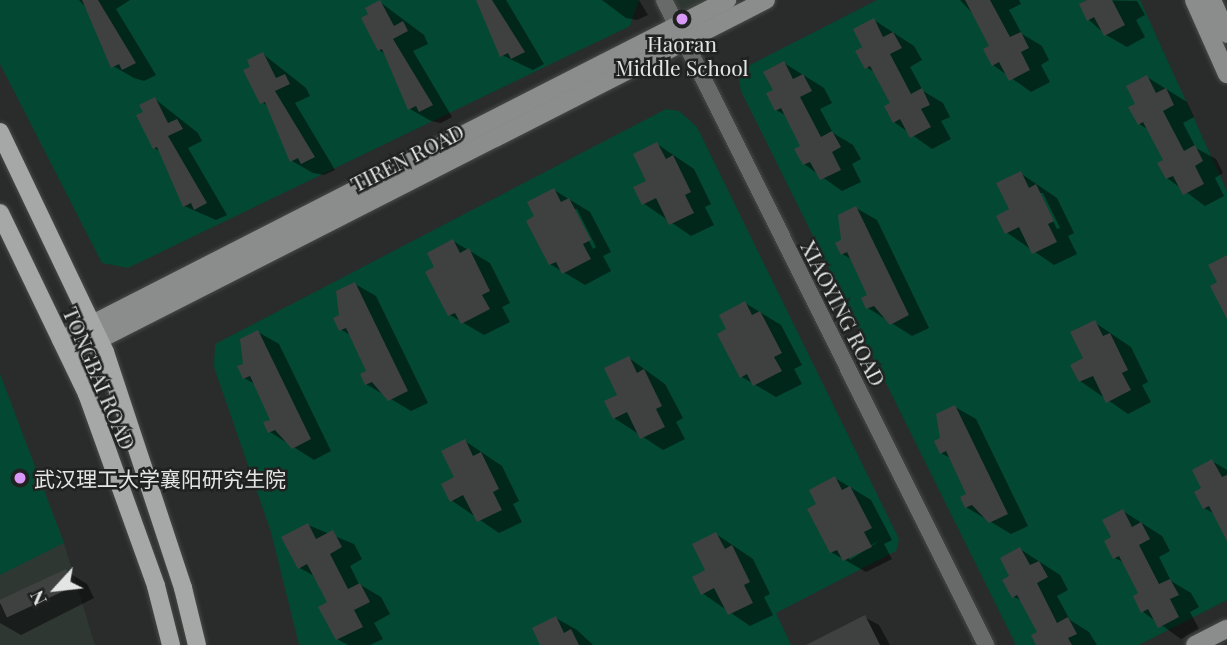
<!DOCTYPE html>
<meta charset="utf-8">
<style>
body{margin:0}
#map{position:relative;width:1227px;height:645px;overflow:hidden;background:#292c2a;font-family:"Playfair Display","Noto Sans SC",serif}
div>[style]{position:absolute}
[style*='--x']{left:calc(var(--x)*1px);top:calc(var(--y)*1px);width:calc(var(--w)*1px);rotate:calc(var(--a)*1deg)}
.built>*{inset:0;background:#2f3733}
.green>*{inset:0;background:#034832}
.shadow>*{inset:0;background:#0007}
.building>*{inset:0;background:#3f4140;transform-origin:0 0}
.roads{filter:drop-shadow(0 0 2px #474a48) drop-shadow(0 0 2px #474a48)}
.street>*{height:16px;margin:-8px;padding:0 8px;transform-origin:8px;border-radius:8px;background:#686a69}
.secondary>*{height:18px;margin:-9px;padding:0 9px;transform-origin:9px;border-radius:9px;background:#8b8d8c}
.primary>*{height:18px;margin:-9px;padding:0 9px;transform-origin:9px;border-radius:9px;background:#a5a8a6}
.dots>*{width:19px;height:19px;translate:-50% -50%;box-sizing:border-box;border:4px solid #202221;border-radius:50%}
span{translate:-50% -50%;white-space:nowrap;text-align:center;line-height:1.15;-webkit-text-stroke:5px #202221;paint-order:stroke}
.poi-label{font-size:21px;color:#e3e5e4}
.left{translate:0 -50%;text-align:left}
.street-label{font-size:21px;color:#e3e5e4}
.north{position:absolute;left:21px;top:554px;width:70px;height:70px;-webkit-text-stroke:5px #202221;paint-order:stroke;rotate:243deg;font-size:19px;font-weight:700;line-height:28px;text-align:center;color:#e3e5e4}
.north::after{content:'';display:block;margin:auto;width:24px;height:32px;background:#e3e5e4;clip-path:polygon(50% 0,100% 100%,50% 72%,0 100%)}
</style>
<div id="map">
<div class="built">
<i style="clip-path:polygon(664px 0,727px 0,677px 25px)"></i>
<i style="clip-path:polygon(0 374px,64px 543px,95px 645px,0 645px)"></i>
</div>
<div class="green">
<i style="clip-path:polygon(0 0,639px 0,630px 26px,128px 268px,102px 263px,0 64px)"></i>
<i style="clip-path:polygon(877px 0,1140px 0,1227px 191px,1227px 600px,1139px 645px,1016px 645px,741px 91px,739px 79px,750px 65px)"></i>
<i style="clip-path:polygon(666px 109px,679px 111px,697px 127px,899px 539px,896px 551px,776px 613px,791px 645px,299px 645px,271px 532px,214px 367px,215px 344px)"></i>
<i style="clip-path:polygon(0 374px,64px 543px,0 575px)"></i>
</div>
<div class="shadow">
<i style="clip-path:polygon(79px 0,130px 0,116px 9px,156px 75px,144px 81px,134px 78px,113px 66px,90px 12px)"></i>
<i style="clip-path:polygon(477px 0,506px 0,544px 64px,533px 70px,502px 55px)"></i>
<i style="clip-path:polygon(602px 0,639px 0,648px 15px,637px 20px,626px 18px)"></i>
<i style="clip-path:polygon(960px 0,1019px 0,1021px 4px,1009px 10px,1022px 34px,1042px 46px,1049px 60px,1041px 65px,1050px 82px,1031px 92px,993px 65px,991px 47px,975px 16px)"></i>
<i style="clip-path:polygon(1086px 0,1137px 1px,1145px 15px,1136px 20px,1145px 37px,1127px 47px,1106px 35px,1089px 20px)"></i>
<i style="clip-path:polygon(380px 2px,424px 35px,428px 44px,413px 51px,452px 117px,441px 123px,431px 121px,410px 109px,386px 54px,379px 50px,370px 15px)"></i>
<i style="clip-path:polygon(874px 20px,914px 46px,922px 60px,910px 67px,923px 91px,943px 103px,950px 117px,941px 121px,951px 139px,932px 149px,894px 122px,892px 104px,876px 73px,866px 67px,865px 48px)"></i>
<i style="clip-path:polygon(263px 54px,306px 88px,310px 96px,295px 103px,335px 170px,324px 175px,313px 173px,292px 161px,269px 107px,262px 102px,252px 67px)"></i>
<i style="clip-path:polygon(784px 63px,824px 88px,832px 103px,820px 109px,833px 133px,853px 145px,861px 159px,852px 164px,861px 182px,842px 191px,804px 164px,802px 146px,787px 116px,776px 110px,775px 90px)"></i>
<i style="clip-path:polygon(1147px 77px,1187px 102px,1194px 117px,1183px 123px,1196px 148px,1216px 159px,1223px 173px,1215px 178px,1224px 196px,1205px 206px,1167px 178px,1165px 161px,1149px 130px,1139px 124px,1138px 104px)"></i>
<i style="clip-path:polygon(155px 99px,198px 133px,202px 141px,188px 148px,227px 215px,216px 220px,184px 206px,162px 152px,154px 148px,145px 112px)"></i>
<i style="clip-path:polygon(657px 144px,694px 169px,711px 204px,705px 207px,714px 225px,691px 236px,643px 203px)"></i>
<i style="clip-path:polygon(evenodd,1020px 173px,1057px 198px,1074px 233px,1068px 236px,1077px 254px,1054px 265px,1006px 232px,1020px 173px,1039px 193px,1043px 193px,1060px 228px,1057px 229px,1039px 193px)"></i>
<i style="clip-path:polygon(evenodd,554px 190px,590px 212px,611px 252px,603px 256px,611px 271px,585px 285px,550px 264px,554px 190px,573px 209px,577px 209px,596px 247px,593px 249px,573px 209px)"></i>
<i style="clip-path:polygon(856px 208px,877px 220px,929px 328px,912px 336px,868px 308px,870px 296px,853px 260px,842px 254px)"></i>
<i style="clip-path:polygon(453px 241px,490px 263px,510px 303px,502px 307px,510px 322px,484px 335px,450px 315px,436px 268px)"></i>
<i style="clip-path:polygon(355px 284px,376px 296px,428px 403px,411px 411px,366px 384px,368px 372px,352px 336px,340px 329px)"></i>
<i style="clip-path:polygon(745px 303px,781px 325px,802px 365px,794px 369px,802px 384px,776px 397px,742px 377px,728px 330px)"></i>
<i style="clip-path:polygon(1094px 322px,1131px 347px,1148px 382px,1142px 385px,1151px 402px,1128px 414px,1080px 381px)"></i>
<i style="clip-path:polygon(258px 332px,279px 344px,331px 451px,314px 460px,270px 432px,272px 420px,255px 384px,244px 378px)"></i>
<i style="clip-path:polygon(629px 358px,665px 384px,683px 418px,676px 422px,685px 439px,663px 450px,614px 418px)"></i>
<i style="clip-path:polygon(955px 407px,976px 419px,1028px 526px,1011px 534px,966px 507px,968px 495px,952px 459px,941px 453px)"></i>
<i style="clip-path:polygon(465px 441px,502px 466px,519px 501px,513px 504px,522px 522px,499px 533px,451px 500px)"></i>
<i style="clip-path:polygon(1212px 461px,1227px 470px,1227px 538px,1215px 514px,1204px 508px,1203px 488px)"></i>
<i style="clip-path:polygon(evenodd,835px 478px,871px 500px,892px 540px,884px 544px,892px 559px,866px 572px,831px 552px,818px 505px,835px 478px,879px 541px,850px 560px,848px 557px,879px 541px)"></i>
<i style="clip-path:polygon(1123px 511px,1162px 536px,1170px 551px,1159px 557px,1171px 581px,1191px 593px,1199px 607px,1190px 612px,1199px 629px,1181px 639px,1143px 612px,1141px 594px,1125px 563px,1115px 558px,1114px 538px)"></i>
<i style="clip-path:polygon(308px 525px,354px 544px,362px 559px,350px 566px,359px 584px,381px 597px,390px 614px,374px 623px,383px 639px,370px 645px,348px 645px,337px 639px,330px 603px,316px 577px,300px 568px)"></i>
<i style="clip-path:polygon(716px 534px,753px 559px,770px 594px,764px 597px,773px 615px,750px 626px,702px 593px)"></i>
<i style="clip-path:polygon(1020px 549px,1060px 575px,1068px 590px,1057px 596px,1070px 620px,1089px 632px,1097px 645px,1038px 645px,1039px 633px,1023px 602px,1013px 596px,1012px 577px)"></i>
<i style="clip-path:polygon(66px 571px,87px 584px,94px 598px,21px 635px,0 623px,0 604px)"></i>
<i style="clip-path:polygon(864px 617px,879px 625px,890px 645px,814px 645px)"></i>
<i style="clip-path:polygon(556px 618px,577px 630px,593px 645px,542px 645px)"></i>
</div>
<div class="building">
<i style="clip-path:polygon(82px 0,98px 0,136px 63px,122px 70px,119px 64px,111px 68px)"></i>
<i style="clip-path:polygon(380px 0,394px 26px,403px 21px,408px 31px,393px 39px,433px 105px,419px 112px,416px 106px,408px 110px,382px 49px,378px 51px,361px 18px,368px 14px,365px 8px)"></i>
<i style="clip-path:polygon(476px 0,492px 0,525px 52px,511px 59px,508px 53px,500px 57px)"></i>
<i style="clip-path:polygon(965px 0,990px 0,1010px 37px,1021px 32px,1029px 48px,1021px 52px,1030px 70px,1009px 81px,999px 62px,992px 66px,983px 49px,989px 46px)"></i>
<i style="clip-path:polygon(1087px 0,1112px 0,1125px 25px,1104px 36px,1094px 17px,1087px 21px,1079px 4px)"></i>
<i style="clip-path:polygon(874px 18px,883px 37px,893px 32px,902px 48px,890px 54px,911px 94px,922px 88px,930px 105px,921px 109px,931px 127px,910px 138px,900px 119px,893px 123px,884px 106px,890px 103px,870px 66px,865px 69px,855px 51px,862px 47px,853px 29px)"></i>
<i style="clip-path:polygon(263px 52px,276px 78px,285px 74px,290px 84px,275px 91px,315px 157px,301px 164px,298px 158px,290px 162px,265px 102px,260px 104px,243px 70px,250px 67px,247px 60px)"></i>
<i style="clip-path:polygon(784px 61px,793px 79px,803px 74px,812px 91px,800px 97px,821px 137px,832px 131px,841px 147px,832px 152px,841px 170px,820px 180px,810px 162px,803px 165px,794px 149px,800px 146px,781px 108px,775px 111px,766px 93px,773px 90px,763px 72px)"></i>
<i style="clip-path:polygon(1147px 75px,1156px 93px,1166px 88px,1174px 105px,1163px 111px,1184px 151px,1195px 145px,1203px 161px,1195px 166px,1204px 184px,1183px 195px,1173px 176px,1166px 179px,1157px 163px,1163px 160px,1143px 122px,1138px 125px,1128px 107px,1135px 104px,1126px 86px)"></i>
<i style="clip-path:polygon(155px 97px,168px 123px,177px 119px,183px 129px,168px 136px,207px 203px,194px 210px,191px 203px,183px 207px,157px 147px,153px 149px,136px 115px,143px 112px,139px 105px)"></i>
<i style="clip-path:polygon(657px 142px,666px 159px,673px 155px,691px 192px,685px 195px,694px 213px,669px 225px,656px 198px,642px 205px,633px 187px,646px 181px,633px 154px)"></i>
<i style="clip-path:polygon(1021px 171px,1029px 188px,1036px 184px,1054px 221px,1048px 224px,1057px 242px,1032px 254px,1019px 227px,1005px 234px,996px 216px,1009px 209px,996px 183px)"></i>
<i style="clip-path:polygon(554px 188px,561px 202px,569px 198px,591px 240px,583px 244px,591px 259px,562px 274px,556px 262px,549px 265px,526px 221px,534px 216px,527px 202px)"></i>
<i style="clip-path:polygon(856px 206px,909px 315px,890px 325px,874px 306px,866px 309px,861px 298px,867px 295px,847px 252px,841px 255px,835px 243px,841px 240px,838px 215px)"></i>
<i style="clip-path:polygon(453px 239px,460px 253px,469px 248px,490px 291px,482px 295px,490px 309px,461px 324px,455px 313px,448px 316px,425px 272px,434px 267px,427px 253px)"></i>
<i style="clip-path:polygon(1227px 255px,1227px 319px,1210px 286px,1217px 282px,1208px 265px)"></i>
<i style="clip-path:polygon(355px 282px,408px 391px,388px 401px,372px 382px,365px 385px,360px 374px,366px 371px,346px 328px,339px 331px,333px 318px,339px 315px,336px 291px)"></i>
<i style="clip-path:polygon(745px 301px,752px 315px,760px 311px,782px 353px,774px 357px,782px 371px,753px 386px,747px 374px,740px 378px,717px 334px,726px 329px,719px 315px)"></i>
<i style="clip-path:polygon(1095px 320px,1103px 336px,1110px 333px,1128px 370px,1122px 373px,1131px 390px,1106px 403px,1093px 376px,1079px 382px,1070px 365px,1083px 358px,1070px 332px)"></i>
<i style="clip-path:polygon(258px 330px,311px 439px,292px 449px,275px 430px,268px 433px,263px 422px,270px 420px,250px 376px,243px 379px,237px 366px,243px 364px,240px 339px)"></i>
<i style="clip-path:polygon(629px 356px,637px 373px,644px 369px,662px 406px,656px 409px,665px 427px,640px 439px,627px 412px,613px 419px,604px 401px,617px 395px,604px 368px)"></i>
<i style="clip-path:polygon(955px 405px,1008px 514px,989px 523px,972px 505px,965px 508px,960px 497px,966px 494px,946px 451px,940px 454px,934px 441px,940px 438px,936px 414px)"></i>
<i style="clip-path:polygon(465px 439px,473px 456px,481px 452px,499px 489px,493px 492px,502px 510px,477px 522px,463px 495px,450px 502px,441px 484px,454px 477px,441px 451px)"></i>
<i style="clip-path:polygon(1212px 459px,1222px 477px,1227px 475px,1227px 541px,1209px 506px,1203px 509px,1194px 492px,1201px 488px,1192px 470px)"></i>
<i style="clip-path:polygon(835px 476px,842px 490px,850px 486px,872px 528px,864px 532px,872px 547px,843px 561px,837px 550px,830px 553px,807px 509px,816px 504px,809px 490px)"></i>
<i style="clip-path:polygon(1123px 509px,1132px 527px,1141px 522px,1150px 539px,1139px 545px,1159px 584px,1170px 579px,1179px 595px,1170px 599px,1179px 617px,1158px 628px,1148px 609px,1141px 613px,1133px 596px,1138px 593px,1119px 556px,1113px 559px,1104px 541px,1111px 537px,1102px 520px)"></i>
<i style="clip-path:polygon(308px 523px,316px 539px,333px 530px,342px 547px,330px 554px,348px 589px,360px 583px,370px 602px,354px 610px,363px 627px,336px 640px,318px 607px,327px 602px,307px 564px,298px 569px,281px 537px)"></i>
<i style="clip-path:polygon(716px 532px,725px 549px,732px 545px,750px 582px,744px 585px,753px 603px,728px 615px,714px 588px,701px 595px,692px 577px,705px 570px,692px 544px)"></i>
<i style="clip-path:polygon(1020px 547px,1030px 565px,1039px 561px,1048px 577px,1037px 583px,1057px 623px,1068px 617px,1077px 634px,1068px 638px,1072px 645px,1036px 645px,1031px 635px,1037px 632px,1017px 595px,1012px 598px,1002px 580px,1009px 576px,1000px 558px)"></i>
<i style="left:66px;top:569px;width:19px;height:74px;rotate:65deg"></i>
<i style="clip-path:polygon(865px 615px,880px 645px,806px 645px)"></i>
<i style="clip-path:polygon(556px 616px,564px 633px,571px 629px,579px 645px,540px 645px,532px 628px)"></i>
</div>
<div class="roads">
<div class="street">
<i style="--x:664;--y:0;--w:721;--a:63.47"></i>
</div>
<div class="secondary">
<i style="--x:1194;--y:0;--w:81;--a:66"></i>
<i style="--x:1212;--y:0;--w:37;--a:66"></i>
<i style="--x:61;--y:340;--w:748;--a:-27.04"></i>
<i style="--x:69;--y:355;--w:782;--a:-26.99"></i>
<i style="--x:1195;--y:645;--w:36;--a:-27"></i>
</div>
<div class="primary">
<i style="--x:0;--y:132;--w:244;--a:64.5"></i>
<i style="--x:105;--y:352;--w:249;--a:71.7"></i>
<i style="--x:183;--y:588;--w:59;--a:76.2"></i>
<i style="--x:0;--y:213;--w:201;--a:64.3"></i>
<i style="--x:87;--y:394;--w:204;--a:70.2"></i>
<i style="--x:156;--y:586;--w:61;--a:75.7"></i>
</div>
</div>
<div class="dots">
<i style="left:682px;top:19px;background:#d99af7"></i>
<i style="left:20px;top:478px;background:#d99af7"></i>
</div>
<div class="poi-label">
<span style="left:682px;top:55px">Haoran<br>Middle School</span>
<span class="left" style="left:34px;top:478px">武汉理工大学襄阳研究生院</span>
</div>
<div class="street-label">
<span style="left:407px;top:157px;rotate:-27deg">TIREN ROAD</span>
<span style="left:844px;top:313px;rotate:63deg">XIAOYING ROAD</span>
<span style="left:100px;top:378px;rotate:67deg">TONGBAI ROAD</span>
</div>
<div class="north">N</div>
</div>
